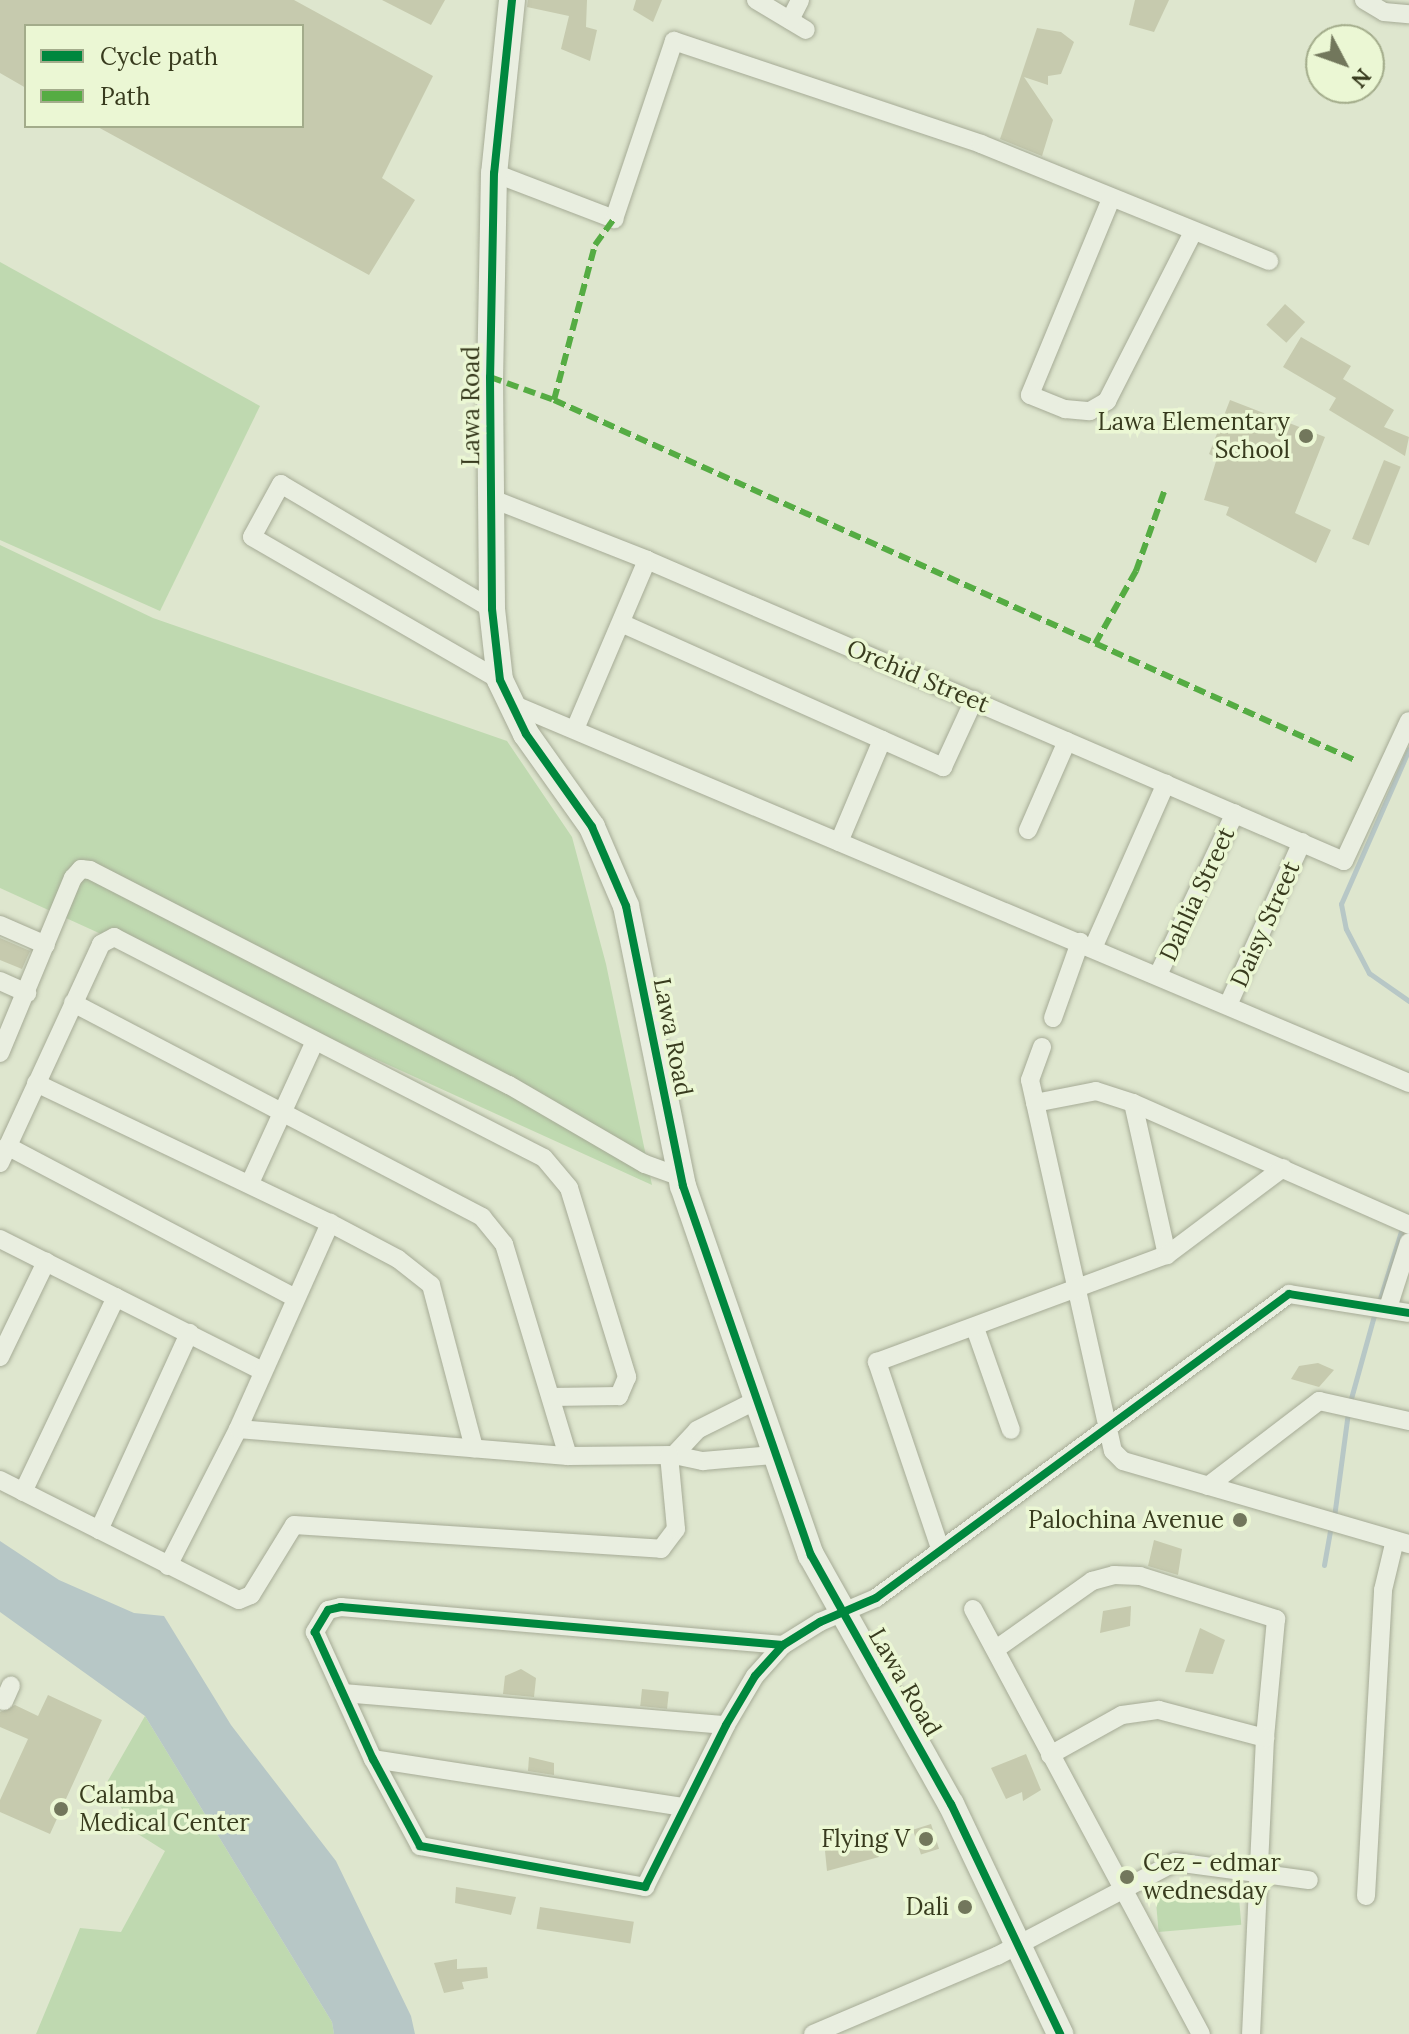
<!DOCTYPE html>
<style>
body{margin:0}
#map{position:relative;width:1409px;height:2034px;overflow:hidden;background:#dee6ce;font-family:Lora,serif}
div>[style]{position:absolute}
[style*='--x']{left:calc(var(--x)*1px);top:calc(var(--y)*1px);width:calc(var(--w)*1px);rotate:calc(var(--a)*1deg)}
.green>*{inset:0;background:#bfd9b0;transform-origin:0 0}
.water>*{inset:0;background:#b7c7c6}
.stream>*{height:5px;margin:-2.5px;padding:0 2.5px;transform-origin:2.5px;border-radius:2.5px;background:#b7c7c6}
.building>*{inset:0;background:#c6caae;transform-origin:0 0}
.roads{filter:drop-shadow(0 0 2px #a6ab96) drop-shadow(0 0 2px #a6ab96)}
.minor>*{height:18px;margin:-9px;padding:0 9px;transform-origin:9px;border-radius:9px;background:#e9eee0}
.secondary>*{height:26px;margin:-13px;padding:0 13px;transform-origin:13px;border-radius:13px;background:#e9eee0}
.quiet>*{height:6px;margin-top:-3px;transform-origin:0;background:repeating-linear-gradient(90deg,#55ac43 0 12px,transparent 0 18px)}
.cycleway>*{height:8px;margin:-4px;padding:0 4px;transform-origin:4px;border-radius:4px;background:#00873e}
.dots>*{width:22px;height:22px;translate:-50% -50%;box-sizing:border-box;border:4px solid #ebf7d4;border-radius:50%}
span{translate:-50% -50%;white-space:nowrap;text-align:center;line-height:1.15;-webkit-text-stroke:7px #ebf7d4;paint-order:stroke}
.street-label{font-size:24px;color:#383b1e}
.poi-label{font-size:24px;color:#383b1e}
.right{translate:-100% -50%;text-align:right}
.left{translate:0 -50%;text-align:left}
.legend{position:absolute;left:24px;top:24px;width:280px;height:104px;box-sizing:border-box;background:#ebf7d4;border:2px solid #a3ac8b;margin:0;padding:10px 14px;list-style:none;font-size:24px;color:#383b1e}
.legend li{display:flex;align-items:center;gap:16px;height:40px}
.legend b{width:40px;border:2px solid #a3ac8b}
.north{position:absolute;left:1305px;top:24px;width:80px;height:80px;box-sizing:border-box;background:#ebf7d4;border:2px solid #a3ac8b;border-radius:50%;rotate:131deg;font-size:22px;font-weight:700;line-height:32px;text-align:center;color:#383b1e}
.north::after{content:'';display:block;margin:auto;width:28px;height:36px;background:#72775c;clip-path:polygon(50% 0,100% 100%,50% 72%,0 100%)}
</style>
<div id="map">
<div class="green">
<i style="clip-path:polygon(0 262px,260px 406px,160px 611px,0 540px)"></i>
<i style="clip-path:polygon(0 545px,153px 618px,507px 741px,572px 837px,606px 964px,652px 1185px,0 888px)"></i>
<i style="clip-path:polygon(145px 1716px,332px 2022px,334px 2034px,36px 2034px,80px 1928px,121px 1932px,165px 1851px,138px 1834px,106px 1784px)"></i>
<i style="left:1238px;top:1887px;width:38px;height:83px;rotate:85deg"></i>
</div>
<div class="water">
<i style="clip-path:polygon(0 1541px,59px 1580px,134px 1613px,164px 1616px,231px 1725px,336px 1861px,411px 2016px,415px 2034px,334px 2034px,332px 2022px,145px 1716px,0 1612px)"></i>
</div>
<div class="stream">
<i style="--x:1409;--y:749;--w:169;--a:113.7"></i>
<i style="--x:1341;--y:904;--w:25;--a:79"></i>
<i style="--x:1346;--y:929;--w:50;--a:62.4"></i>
<i style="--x:1369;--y:973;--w:49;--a:35"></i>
<i style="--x:1379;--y:1302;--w:77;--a:-72.7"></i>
<i style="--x:1350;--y:1402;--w:93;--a:-74.5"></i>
<i style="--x:1334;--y:1517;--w:106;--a:-82.4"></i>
<i style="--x:1324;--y:1565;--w:40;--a:-80"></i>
</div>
<div class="building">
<i style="clip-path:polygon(0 0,294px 0,433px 76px,382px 178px,415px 200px,369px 275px,96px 126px,302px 126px,302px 26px,26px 26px,26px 88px,0 73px)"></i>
<i style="clip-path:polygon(382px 0,445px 0,431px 25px)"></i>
<i style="clip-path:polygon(528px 0,587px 0,586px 27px,597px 30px,590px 61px,561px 49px,569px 16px,527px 7px)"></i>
<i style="clip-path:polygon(636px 0,662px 0,653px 22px,633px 10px)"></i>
<i style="clip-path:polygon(1135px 0,1169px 0,1154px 32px,1129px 25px)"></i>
<i style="clip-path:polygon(1037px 28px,1061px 32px,1074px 42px,1061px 74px,1048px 76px,1048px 85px,1024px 77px,1053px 120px,1042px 156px,1000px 139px)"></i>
<i style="left:1285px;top:304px;width:27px;height:28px;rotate:42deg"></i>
<i style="clip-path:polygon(1301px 337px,1351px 366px,1343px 379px,1394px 410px,1384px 427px,1409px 437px,1405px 456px,1329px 410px,1336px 398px,1283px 367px)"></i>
<i style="clip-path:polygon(1230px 400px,1325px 437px,1295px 513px,1331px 530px,1316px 563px,1226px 515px,1229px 507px,1204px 500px,1217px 458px,1209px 454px)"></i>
<i style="left:1384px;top:460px;width:18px;height:85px;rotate:22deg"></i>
<i style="clip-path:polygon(0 938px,30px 951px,22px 969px,0 960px)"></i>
<i style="clip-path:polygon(1318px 1363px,1334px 1370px,1319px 1387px,1291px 1379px,1299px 1366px)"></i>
<i style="clip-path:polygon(1154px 1540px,1182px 1549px,1178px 1575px,1148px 1566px)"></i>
<i style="clip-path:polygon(1131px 1606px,1130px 1626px,1100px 1633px,1103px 1611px)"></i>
<i style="clip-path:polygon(1200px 1628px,1225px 1640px,1213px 1674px,1185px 1672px)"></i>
<i style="clip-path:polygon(521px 1669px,536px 1678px,534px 1697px,503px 1694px,505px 1676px)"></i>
<i style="left:642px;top:1689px;width:27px;height:17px;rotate:6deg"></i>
<i style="clip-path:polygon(48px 1695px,102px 1720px,50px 1834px,0 1812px,0 1800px,28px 1739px,0 1727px,0 1712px,15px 1705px,38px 1716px)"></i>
<i style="clip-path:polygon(1026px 1754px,1041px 1790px,1023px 1801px,1022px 1792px,1006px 1799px,991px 1768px)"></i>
<i style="clip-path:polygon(529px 1757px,554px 1763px,554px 1775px,528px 1771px)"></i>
<i style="left:931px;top:1824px;width:26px;height:19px;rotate:72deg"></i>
<i style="clip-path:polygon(868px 1831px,879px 1857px,827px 1871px,825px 1851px,840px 1833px)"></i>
<i style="clip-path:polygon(456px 1887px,516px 1897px,511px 1915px,455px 1903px)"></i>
<i style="left:540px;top:1907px;width:95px;height:22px;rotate:9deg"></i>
<i style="clip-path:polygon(457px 1959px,457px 1969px,487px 1967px,488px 1978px,462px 1982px,464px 1989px,444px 1993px,434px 1963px)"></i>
</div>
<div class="roads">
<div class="minor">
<i style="--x:756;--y:0;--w:58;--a:31"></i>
<i style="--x:1364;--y:0;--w:23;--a:31"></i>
<i style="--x:1384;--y:12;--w:25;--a:5"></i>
<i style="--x:790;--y:20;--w:22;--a:-63"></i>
<i style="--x:494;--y:173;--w:129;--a:21"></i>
<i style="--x:614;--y:219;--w:188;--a:-71.4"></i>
<i style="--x:674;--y:41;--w:324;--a:18.5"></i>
<i style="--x:981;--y:144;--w:311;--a:22.1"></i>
<i style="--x:1111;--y:199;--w:212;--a:112.5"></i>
<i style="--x:1030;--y:395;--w:38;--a:22"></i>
<i style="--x:1065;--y:409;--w:25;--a:5"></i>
<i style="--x:1090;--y:411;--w:20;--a:-30"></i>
<i style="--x:1107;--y:401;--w:187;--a:-63"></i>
<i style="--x:490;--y:498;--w:169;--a:21.5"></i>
<i style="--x:647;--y:560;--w:759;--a:23.36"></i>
<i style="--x:1344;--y:861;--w:154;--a:-65.1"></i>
<i style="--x:492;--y:609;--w:245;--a:-149.4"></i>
<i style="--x:281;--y:484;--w:60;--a:118.7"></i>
<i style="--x:252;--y:537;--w:286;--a:30"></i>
<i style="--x:621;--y:623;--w:353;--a:24.1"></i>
<i style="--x:943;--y:767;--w:74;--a:-65.2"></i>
<i style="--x:510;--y:703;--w:976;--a:22.91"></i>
<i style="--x:575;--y:729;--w:184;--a:-66.9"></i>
<i style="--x:1028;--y:830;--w:97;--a:-66.3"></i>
<i style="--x:839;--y:842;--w:111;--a:-67.1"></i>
<i style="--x:0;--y:925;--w:50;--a:23.5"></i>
<i style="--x:1093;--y:948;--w:180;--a:-66.1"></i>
<i style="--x:1158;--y:975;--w:179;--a:-64.6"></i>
<i style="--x:0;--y:981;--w:30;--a:24"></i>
<i style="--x:73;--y:1003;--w:462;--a:27.6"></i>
<i style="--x:482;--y:1217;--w:35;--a:51"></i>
<i style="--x:504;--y:1244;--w:221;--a:73.2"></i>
<i style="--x:1228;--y:1005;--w:179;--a:-65.6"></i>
<i style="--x:1053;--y:1018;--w:81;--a:-70.4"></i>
<i style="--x:1042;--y:1047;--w:35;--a:110"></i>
<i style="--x:1030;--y:1080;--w:380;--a:77.4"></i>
<i style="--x:1113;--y:1451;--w:14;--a:45"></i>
<i style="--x:1123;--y:1461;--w:298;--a:16.2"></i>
<i style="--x:0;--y:1053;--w:190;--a:-67.4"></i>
<i style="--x:73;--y:878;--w:12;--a:-48"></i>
<i style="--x:81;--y:869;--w:9;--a:6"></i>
<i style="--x:90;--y:870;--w:471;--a:27.2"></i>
<i style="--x:509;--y:1085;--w:157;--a:30.2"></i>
<i style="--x:645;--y:1164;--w:37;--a:20"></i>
<i style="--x:36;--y:1083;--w:326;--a:25.5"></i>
<i style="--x:330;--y:1223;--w:77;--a:27.9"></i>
<i style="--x:398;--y:1259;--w:42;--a:38.2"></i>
<i style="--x:431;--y:1285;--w:169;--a:75.2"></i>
<i style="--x:1035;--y:1103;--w:62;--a:-11.1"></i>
<i style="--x:1096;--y:1091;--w:39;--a:18"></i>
<i style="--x:1133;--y:1103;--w:302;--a:23.8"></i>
<i style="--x:1133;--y:1103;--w:156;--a:77.4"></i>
<i style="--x:7;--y:1146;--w:326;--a:27.8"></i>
<i style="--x:0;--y:1163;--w:241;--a:-65.2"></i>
<i style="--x:101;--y:944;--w:15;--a:-28"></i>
<i style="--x:114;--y:937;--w:483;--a:27.2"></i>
<i style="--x:544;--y:1158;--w:39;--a:50"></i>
<i style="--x:569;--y:1188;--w:198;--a:72.9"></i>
<i style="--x:627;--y:1377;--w:21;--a:113"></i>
<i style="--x:619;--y:1396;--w:68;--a:179.2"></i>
<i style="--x:250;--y:1183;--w:156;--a:-65.4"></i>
<i style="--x:0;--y:1239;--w:294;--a:26.7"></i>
<i style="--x:1388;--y:1308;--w:69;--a:-72.3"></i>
<i style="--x:975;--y:1328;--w:108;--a:70.6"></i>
<i style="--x:0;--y:1357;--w:106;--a:-64.2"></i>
<i style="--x:238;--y:1429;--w:331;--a:4.7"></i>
<i style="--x:568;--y:1456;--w:106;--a:-0.5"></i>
<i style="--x:674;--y:1455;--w:30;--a:12"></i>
<i style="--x:703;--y:1461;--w:70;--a:-4.9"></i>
<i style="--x:674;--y:1455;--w:34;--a:-47"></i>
<i style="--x:697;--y:1430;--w:65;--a:-26.6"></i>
<i style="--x:0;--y:1480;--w:267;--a:26.7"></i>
<i style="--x:239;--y:1600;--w:13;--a:-23"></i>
<i style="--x:251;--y:1595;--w:82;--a:-58.4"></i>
<i style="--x:294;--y:1525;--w:368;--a:3.7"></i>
<i style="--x:661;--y:1549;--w:25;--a:-53"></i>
<i style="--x:676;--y:1529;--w:74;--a:-95.4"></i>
<i style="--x:1208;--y:1486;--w:140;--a:-37.4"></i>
<i style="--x:1319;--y:1401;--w:92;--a:12.5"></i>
<i style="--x:23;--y:1492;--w:216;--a:-64.5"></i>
<i style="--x:99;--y:1530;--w:217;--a:-65.4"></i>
<i style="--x:941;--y:1551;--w:200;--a:-108.7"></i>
<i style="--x:877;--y:1362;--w:309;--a:-20.3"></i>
<i style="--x:1167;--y:1255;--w:145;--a:-36.9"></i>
<i style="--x:168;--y:1566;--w:154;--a:-62.9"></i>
<i style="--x:238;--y:1429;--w:226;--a:-65.9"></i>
<i style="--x:973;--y:1609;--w:482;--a:61.8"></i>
<i style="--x:783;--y:1645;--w:444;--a:-175.1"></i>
<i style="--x:341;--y:1607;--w:13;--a:167"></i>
<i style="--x:328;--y:1610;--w:26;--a:121"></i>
<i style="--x:315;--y:1632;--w:140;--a:65.5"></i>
<i style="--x:373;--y:1759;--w:99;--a:61.6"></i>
<i style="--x:420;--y:1846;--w:229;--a:10.3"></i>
<i style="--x:645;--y:1887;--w:181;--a:-63.4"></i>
<i style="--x:726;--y:1725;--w:57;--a:-59.4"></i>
<i style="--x:755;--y:1676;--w:42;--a:-47.9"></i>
<i style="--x:783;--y:1645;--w:44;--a:-31.9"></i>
<i style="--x:820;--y:1622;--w:61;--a:-23.2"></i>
<i style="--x:876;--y:1598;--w:513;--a:-36.36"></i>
<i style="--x:1289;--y:1294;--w:121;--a:9"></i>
<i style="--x:996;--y:1649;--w:118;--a:-35.3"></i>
<i style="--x:1092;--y:1581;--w:23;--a:-15"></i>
<i style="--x:1114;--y:1575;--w:26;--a:2"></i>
<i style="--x:1140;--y:1576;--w:143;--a:17.5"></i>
<i style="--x:1276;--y:1619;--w:120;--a:95.3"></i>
<i style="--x:1265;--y:1738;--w:296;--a:92.7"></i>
<i style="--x:343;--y:1693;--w:384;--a:4.8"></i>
<i style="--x:4;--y:1701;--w:17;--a:-66"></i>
<i style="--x:1050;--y:1755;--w:82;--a:-29.1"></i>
<i style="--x:1122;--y:1715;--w:37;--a:-8"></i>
<i style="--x:1159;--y:1710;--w:110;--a:14.8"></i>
<i style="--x:373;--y:1759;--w:314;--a:8.8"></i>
<i style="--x:1366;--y:1896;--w:306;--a:-86.8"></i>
<i style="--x:1383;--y:1590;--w:51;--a:-76.5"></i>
<i style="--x:813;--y:2034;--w:200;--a:-23"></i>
<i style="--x:997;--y:1956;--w:201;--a:-27.8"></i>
<i style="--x:1175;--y:1862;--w:135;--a:7.7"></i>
</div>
<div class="secondary">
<i style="--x:512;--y:0;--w:174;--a:95.9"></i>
<i style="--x:494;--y:173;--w:204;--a:91.1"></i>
<i style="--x:490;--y:377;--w:232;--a:89.5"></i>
<i style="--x:492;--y:609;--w:71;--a:83.6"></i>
<i style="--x:500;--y:680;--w:60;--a:64.3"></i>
<i style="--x:526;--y:734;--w:114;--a:54.6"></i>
<i style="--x:592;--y:827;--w:86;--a:66.7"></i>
<i style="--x:626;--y:906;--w:286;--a:78.5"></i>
<i style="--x:683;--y:1186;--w:391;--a:70.9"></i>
<i style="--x:811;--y:1555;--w:286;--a:60.7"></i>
<i style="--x:951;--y:1804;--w:255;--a:64.6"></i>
</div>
</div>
<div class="quiet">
<i style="--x:490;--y:377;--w:68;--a:19.8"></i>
<i style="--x:554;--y:400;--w:880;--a:24.21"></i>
<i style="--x:554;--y:400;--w:160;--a:-75.2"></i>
<i style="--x:595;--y:245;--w:32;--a:-54"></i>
<i style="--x:1095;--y:644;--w:84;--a:-60.7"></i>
<i style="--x:1136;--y:571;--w:84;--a:-70.5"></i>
</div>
<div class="cycleway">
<i style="--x:512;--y:0;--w:174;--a:95.9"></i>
<i style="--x:494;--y:173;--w:204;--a:91.1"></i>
<i style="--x:490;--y:377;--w:232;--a:89.5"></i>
<i style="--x:492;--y:609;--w:71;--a:83.6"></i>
<i style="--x:500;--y:680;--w:60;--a:64.3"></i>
<i style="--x:526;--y:734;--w:114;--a:54.6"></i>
<i style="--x:592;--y:827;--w:86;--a:66.7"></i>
<i style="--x:626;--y:906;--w:286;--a:78.5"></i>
<i style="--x:683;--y:1186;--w:391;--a:70.9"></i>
<i style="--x:811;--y:1555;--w:286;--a:60.7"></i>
<i style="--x:951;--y:1804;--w:255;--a:64.6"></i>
<i style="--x:783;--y:1645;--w:444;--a:-175.1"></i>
<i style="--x:341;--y:1607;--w:13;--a:167"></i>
<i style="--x:328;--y:1610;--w:26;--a:121"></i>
<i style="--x:315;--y:1632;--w:140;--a:65.5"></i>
<i style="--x:373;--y:1759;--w:99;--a:61.6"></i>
<i style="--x:420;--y:1846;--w:229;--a:10.3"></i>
<i style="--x:645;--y:1887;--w:181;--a:-63.4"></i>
<i style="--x:726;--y:1725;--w:57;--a:-59.4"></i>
<i style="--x:755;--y:1676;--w:42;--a:-47.9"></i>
<i style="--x:783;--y:1645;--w:44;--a:-31.9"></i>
<i style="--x:820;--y:1622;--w:61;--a:-23.2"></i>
<i style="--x:876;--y:1598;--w:513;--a:-36.36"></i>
<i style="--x:1289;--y:1294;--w:121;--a:9"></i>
</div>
<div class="dots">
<i style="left:1306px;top:436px;background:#72775c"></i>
<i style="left:1240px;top:1520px;background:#72775c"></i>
<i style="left:61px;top:1809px;background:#72775c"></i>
<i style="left:926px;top:1839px;background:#72775c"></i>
<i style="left:1127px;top:1877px;background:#72775c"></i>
<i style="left:965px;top:1907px;background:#72775c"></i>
</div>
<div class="street-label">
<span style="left:471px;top:406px;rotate:-90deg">Lawa Road</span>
<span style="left:918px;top:676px;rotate:23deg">Orchid Street</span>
<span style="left:1197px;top:894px;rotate:-65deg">Dahlia Street</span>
<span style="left:1265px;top:924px;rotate:-66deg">Daisy Street</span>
<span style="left:673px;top:1037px;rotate:79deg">Lawa Road</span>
<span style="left:905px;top:1682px;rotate:60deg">Lawa Road</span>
</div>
<div class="poi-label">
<span class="right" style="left:1290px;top:436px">Lawa Elementary<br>School</span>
<span class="right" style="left:1224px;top:1520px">Palochina Avenue</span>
<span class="left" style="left:79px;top:1809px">Calamba<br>Medical Center</span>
<span class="right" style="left:910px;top:1839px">Flying V</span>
<span class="left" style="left:1143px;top:1877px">Cez - edmar<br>wednesday</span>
<span class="right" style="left:949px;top:1907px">Dali</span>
</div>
<ul class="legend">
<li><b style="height:10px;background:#00873e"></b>Cycle path</li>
<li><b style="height:10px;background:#55ac43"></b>Path</li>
</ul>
<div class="north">N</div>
</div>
